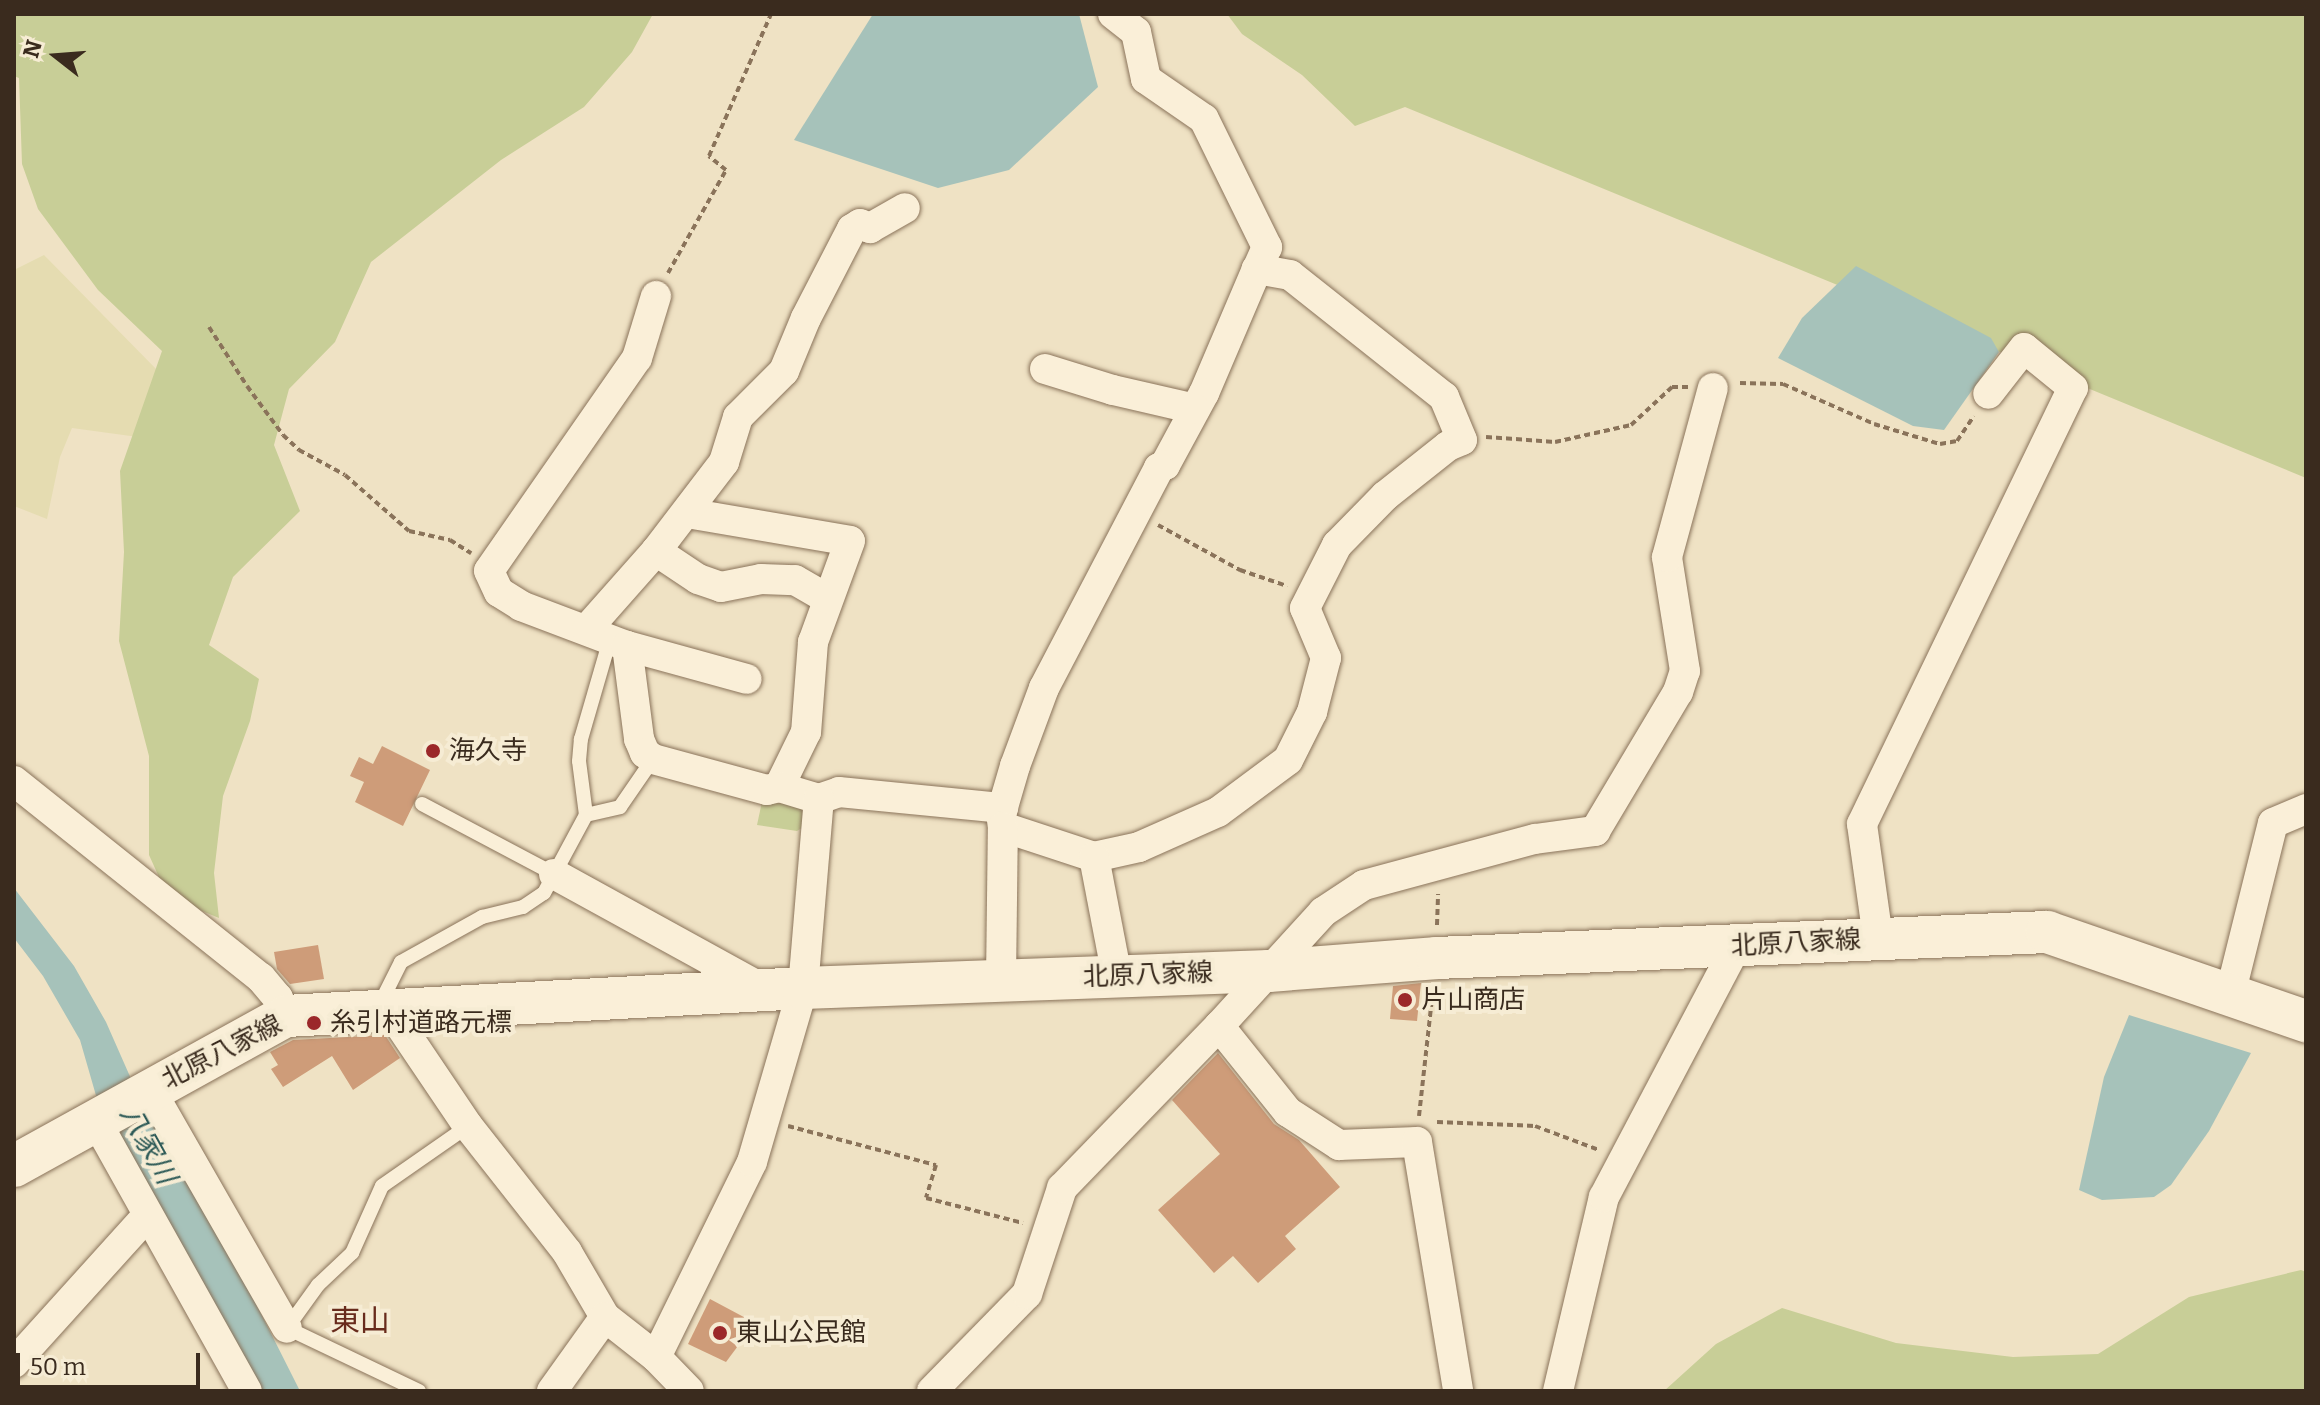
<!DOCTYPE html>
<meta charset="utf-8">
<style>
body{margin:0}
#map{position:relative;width:2320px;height:1405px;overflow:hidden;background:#efe2c4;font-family:Bitter,"Noto Sans JP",serif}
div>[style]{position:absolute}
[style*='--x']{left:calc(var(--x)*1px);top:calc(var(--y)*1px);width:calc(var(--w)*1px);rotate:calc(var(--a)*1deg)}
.farmland>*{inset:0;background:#e5dcb1}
.green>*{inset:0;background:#c8ce97}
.water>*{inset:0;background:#a6c2ba}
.building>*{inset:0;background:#ce9c79}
.path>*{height:4px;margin-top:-2px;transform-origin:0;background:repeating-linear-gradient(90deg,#8a735a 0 6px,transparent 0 10px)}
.roads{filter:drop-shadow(0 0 2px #8a735a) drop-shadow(0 0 2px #8a735a)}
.lane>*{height:14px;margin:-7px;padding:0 7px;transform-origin:7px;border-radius:7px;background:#faefd8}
.street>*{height:30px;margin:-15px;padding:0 15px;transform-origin:15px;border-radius:15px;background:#faefd8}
.secondary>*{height:42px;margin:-21px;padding:0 21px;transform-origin:21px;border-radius:21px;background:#faefd8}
.dots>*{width:22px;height:22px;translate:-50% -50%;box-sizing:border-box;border:4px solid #f6ecd4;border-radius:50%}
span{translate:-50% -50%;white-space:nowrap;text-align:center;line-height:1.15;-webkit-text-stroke:8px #f6ecd4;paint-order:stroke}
.poi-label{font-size:26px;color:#3a2b1e}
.left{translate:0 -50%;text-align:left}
.street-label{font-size:26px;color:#3a2b1e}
.water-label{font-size:28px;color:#2d5a57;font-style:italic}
.quarter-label{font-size:30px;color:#682b1c}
.frame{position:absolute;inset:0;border:16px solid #3a2b1e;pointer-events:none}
.north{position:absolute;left:16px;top:16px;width:80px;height:80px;-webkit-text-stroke:6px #f6ecd4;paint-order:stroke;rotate:287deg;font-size:22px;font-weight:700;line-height:32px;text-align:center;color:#3a2b1e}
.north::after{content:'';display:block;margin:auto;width:28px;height:36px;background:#3a2b1e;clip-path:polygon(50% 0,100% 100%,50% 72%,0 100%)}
.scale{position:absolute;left:16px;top:1353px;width:184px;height:36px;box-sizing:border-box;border:4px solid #3a2b1e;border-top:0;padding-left:10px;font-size:24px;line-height:28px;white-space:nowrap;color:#3a2b1e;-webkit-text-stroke:6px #f6ecd4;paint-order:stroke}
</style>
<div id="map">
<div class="farmland">
<i style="clip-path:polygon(44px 255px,160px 373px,138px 437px,72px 428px,60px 457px,47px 519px,14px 506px,14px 270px)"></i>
</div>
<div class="green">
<i style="clip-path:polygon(14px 14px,653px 14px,632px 52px,584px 107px,501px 160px,371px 262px,335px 342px,289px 389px,274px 445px,300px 511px,233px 577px,209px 645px,259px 679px,250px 721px,223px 796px,214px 873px,219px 918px,168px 897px,149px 855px,149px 756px,119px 641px,124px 552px,120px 471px,162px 351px,98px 290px,38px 209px,22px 164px,19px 78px,14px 76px)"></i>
<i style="clip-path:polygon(1227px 14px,2306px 14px,2306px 478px,1405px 107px,1355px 126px,1302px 75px,1242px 34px)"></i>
<i style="clip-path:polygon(763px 797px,805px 800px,811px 822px,797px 831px,757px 825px)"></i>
<i style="clip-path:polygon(2301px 1270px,2306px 1272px,2306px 1391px,1664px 1391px,1716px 1344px,1782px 1308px,1896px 1343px,2013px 1357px,2098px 1354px,2189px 1297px)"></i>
</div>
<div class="water">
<i style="clip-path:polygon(873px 14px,1079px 14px,1098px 87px,1009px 170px,938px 188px,794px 140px)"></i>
<i style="clip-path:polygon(1856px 266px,1991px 338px,1999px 352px,1944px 430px,1913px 426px,1778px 358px,1802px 318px)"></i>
<i style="clip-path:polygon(14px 888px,74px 966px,106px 1022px,143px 1106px,240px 1272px,300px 1391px,261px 1391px,97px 1099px,80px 1040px,43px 976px,14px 938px)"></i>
<i style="clip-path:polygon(2129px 1015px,2251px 1053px,2209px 1131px,2171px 1185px,2154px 1197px,2102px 1200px,2079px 1190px,2104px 1077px)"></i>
</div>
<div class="building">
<i style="clip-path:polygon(382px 746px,430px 770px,403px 826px,355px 802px,364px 782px,350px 776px,359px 757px,373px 764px)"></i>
<i style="clip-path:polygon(318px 945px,324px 979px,290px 984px,277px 969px,274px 952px)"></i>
<i style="clip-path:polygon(1421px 983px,1417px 1021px,1390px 1019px,1393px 986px)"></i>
<i style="clip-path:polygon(385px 1035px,400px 1058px,353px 1090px,332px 1056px,283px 1087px,271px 1069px,278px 1065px,270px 1052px,293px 1040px)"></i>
<i style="clip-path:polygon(1218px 1053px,1274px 1124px,1299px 1140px,1340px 1187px,1285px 1236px,1296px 1249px,1258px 1283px,1233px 1256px,1214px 1273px,1158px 1210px,1220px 1154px,1172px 1100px)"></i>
<i style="clip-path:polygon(710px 1299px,755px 1323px,726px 1362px,688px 1344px)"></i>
</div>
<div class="path">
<i style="--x:668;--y:273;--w:118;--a:-60.6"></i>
<i style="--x:726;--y:170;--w:22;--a:-141"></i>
<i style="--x:709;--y:156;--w:155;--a:-66.4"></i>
<i style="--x:209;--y:327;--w:70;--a:57.2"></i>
<i style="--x:247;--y:386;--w:61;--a:53.7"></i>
<i style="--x:283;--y:435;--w:22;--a:43"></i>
<i style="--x:299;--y:450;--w:52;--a:28.5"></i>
<i style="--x:345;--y:475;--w:85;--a:41.2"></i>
<i style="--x:409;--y:531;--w:42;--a:12.4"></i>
<i style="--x:450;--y:540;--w:25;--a:32"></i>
<i style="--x:1740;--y:383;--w:43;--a:1.3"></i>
<i style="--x:1783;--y:384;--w:99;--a:23.7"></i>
<i style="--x:1874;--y:424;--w:69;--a:16.9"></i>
<i style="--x:1940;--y:444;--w:17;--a:-10"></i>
<i style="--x:1957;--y:441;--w:30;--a:-56"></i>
<i style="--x:1486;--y:437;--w:69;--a:4.1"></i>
<i style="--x:1555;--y:442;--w:78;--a:-12.6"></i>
<i style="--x:1631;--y:425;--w:56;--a:-42.8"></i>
<i style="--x:1672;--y:387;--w:16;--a:0"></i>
<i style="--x:1158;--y:525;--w:94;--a:28.8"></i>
<i style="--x:1240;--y:570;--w:50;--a:18.8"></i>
<i style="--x:1437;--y:925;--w:31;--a:-88"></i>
<i style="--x:1419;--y:1116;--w:127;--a:-83.7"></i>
<i style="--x:1437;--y:1122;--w:98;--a:2.3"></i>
<i style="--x:1535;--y:1126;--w:68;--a:20.6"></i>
<i style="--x:788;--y:1126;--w:153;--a:14.8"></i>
<i style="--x:936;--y:1165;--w:34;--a:107"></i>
<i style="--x:926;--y:1198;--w:100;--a:14.5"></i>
</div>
<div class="roads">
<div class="lane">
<i style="--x:422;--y:804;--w:149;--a:27.9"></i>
<i style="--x:586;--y:815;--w:54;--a:-97.4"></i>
<i style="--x:579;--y:761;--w:22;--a:-85"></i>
<i style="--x:581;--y:739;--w:104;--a:-73.8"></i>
<i style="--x:379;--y:1006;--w:49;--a:-63.4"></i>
<i style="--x:401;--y:962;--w:93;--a:-29.1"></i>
<i style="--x:482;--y:917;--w:42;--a:-13.7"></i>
<i style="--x:523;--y:907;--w:25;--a:-34"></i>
<i style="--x:544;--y:893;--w:89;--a:-61.7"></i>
<i style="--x:586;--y:815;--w:35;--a:-13"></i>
<i style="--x:620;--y:807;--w:58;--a:-55.5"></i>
<i style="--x:419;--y:1391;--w:146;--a:-154.5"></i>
<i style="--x:287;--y:1328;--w:53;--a:-54.2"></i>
<i style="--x:318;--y:1285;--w:47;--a:-43.3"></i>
<i style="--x:352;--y:1253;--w:73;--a:-65.9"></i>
<i style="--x:382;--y:1186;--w:105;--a:-34.9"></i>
</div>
<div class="street">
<i style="--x:1113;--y:14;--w:29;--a:38"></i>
<i style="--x:1136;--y:32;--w:48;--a:78"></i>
<i style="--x:1146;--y:79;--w:70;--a:34.6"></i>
<i style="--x:1204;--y:119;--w:143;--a:63.8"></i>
<i style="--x:1267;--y:247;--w:24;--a:114"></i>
<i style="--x:1257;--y:269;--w:135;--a:113.1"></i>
<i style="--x:1204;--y:393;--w:82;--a:118.4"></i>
<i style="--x:1165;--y:465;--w:7;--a:153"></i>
<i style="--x:1159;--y:468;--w:248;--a:117.6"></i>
<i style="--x:1044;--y:688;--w:83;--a:110.4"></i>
<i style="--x:1015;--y:766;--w:50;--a:106.3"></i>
<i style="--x:1001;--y:814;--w:13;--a:81"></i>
<i style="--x:1003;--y:827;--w:96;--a:18.2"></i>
<i style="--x:1094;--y:857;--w:46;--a:-12.5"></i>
<i style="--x:1139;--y:847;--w:86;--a:-23.9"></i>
<i style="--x:1218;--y:812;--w:87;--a:-36.6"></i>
<i style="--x:1288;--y:760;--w:54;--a:-63.4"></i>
<i style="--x:1312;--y:712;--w:56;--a:-75.5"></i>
<i style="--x:1326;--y:658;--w:54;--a:-112.8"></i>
<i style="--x:1305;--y:608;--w:71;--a:-63.1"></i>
<i style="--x:1337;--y:545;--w:69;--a:-45.6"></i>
<i style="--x:1385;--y:496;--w:80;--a:-38.4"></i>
<i style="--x:1448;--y:446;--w:15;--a:-23"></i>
<i style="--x:1462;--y:440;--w:47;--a:-112.7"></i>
<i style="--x:1444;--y:397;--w:196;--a:-141.6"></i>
<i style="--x:1290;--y:275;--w:34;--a:-170"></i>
<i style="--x:656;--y:296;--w:65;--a:107"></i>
<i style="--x:637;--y:358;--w:259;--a:124.8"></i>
<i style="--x:489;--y:571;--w:23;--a:65"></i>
<i style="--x:499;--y:592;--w:26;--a:32"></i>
<i style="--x:521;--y:606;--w:113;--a:20.7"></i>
<i style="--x:627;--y:646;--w:124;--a:15.4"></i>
<i style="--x:1045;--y:369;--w:71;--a:17.2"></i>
<i style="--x:1113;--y:390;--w:84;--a:13"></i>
<i style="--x:687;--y:513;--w:165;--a:9.7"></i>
<i style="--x:850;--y:541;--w:108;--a:110.1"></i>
<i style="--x:813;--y:642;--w:90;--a:94.4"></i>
<i style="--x:806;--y:732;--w:61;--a:116.1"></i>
<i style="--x:656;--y:551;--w:50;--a:33.7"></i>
<i style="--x:698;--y:579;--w:24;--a:19"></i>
<i style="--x:721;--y:587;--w:41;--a:-11.3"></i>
<i style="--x:761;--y:579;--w:34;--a:2"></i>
<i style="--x:795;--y:580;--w:38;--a:30"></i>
<i style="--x:587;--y:629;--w:104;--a:-48.5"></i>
<i style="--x:656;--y:551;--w:112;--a:-52.6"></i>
<i style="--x:724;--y:462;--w:47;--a:-72.7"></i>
<i style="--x:738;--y:417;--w:65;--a:-45"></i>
<i style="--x:784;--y:371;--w:57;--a:-67.5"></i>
<i style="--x:806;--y:318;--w:100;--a:-62.7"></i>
<i style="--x:852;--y:229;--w:9;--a:-32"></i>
<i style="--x:860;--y:224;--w:11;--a:22"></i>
<i style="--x:870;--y:228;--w:40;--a:-29.7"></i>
<i style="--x:627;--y:646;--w:94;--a:82.6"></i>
<i style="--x:639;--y:739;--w:15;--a:67"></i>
<i style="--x:645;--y:753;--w:10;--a:37"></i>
<i style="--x:653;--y:759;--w:118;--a:15.2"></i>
<i style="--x:767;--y:790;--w:12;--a:-14"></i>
<i style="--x:779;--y:787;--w:42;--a:16.7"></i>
<i style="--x:819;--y:799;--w:21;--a:-19"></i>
<i style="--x:839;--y:792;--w:165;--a:5.6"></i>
<i style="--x:14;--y:781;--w:316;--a:38.6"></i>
<i style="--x:261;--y:978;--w:26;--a:50"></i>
<i style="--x:278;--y:998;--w:20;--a:66"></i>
<i style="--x:1094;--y:857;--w:122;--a:79.1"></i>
<i style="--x:554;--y:874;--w:241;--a:28.8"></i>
<i style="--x:1878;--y:938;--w:115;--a:-98"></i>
<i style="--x:1862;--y:824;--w:484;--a:-64.2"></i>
<i style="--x:2073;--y:388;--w:63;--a:-140.8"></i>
<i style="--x:2024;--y:348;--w:58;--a:128"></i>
<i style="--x:1001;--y:981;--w:154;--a:-89.3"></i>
<i style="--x:2230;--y:995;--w:177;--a:-76"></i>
<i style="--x:2273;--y:823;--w:36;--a:-23"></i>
<i style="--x:391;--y:1012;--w:138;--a:56"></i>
<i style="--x:468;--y:1126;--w:160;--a:51.8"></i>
<i style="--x:567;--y:1252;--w:75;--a:59.7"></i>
<i style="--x:605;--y:1317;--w:65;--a:38.1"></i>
<i style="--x:656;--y:1357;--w:47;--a:45.9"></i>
<i style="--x:1219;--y:1026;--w:110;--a:51.3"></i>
<i style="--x:1288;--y:1112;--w:61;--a:32.9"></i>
<i style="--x:1339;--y:1145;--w:78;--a:-2.2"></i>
<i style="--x:1417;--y:1142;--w:252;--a:80.6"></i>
<i style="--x:150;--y:1089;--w:275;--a:60.2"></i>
<i style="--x:96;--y:1121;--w:309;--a:60.8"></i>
<i style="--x:656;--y:1357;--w:217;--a:-63.8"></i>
<i style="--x:752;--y:1162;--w:181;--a:-73.7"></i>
<i style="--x:803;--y:988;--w:190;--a:-85.2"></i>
<i style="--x:14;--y:1363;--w:198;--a:-47.9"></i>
<i style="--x:552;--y:1391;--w:91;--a:-54.4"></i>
<i style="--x:932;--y:1391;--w:136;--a:-45.6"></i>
<i style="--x:1027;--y:1294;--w:112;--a:-71.7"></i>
<i style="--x:1062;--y:1188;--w:226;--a:-45.9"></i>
<i style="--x:1219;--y:1026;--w:154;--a:-47.6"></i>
<i style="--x:1323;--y:912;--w:49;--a:-33.4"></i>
<i style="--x:1364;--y:885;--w:177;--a:-15.1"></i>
<i style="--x:1535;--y:839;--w:61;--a:-7.6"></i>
<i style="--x:1595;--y:831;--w:162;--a:-59.2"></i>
<i style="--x:1678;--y:692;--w:22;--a:-72"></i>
<i style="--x:1685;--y:671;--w:115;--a:-99"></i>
<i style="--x:1667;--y:557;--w:175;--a:-74.8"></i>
<i style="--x:1558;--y:1391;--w:199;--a:-76.7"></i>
<i style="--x:1604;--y:1197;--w:283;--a:-62.2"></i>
</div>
<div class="secondary">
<i style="--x:14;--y:1166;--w:311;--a:-28.9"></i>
<i style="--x:286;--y:1016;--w:518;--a:-3.1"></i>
<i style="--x:803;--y:988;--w:466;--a:-2.1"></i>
<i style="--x:1269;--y:971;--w:169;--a:-4.4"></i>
<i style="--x:1437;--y:958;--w:611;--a:-2.44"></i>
<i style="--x:2047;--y:932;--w:274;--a:19"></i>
</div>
</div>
<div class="dots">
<i style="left:433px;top:751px;background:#9b282a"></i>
<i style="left:1405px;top:1000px;background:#9b282a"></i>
<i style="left:314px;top:1023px;background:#9b282a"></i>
<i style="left:720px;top:1333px;background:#9b282a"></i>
</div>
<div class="poi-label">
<span class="left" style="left:449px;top:751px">海久寺</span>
<span class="left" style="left:1421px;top:1000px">片山商店</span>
<span class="left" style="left:330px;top:1023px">糸引村道路元標</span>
<span class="left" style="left:736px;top:1333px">東山公民館</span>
</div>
<div class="street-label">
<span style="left:1796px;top:943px;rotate:-3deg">北原八家線</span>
<span style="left:1148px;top:975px;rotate:-2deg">北原八家線</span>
<span style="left:222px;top:1052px;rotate:-27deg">北原八家線</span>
</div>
<div class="water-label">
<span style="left:148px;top:1145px;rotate:61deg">八家川</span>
</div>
<div class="quarter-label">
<span style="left:360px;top:1321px">東山</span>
</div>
<div class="frame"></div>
<div class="north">N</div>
<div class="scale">50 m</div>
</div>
